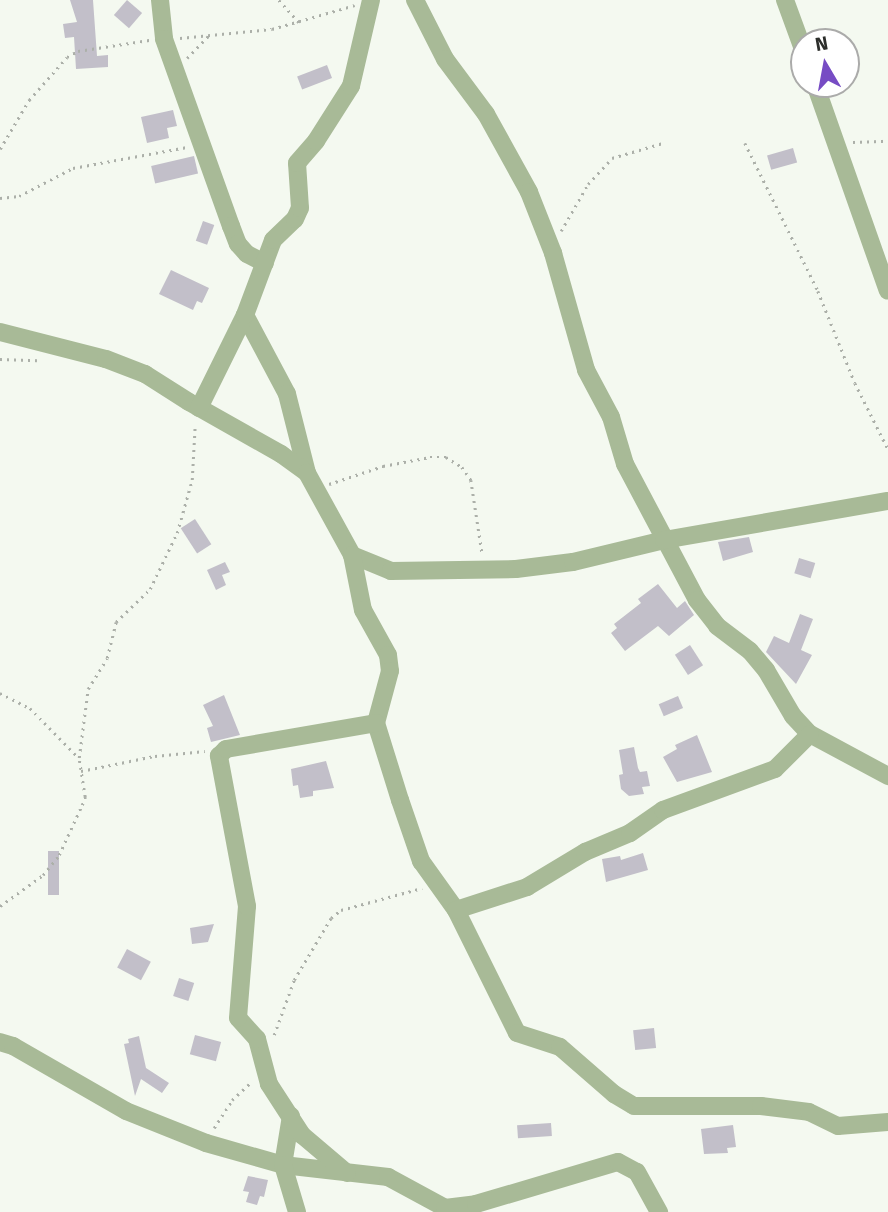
<!DOCTYPE html>
<style>
body{margin:0}
#map{position:relative;width:888px;height:1212px;overflow:hidden;background:#f4f9f0;font-family:"Fira Sans",sans-serif}
div>[style]{position:absolute}
[style*='--x']{left:calc(var(--x)*1px);top:calc(var(--y)*1px);width:calc(var(--w)*1px);rotate:calc(var(--a)*1deg)}
.building>*{inset:0;background:#c2bfc9;transform-origin:0 0}
.path>*{height:2.5px;margin-top:-1.25px;transform-origin:0;background:repeating-linear-gradient(90deg,#acb0a9 0 2px,transparent 0 7px)}
.minor>*{height:18px;margin:-9px;padding:0 9px;transform-origin:9px;border-radius:9px;background:#a8ba97}
span{translate:-50% -50%;white-space:nowrap;text-align:center;line-height:1.15;-webkit-text-stroke:5px #fff;paint-order:stroke}
.north{position:absolute;left:790px;top:28px;width:70px;height:70px;box-sizing:border-box;background:#fff;border:2px solid #ababaa;border-radius:50%;rotate:350deg;font-size:19px;font-weight:700;line-height:28px;text-align:center;color:#2c2e2b}
.north::after{content:'';display:block;margin:auto;width:24px;height:32px;background:#774cc4;clip-path:polygon(50% 0,100% 100%,50% 72%,0 100%)}
</style>
<div id="map">
<div class="building">
<i style="clip-path:polygon(70px 0,93px 0,97px 56px,108px 55px,108px 67px,76px 69px,74px 37px,65px 38px,63px 24px,77px 22px)"></i>
<i style="left:127px;top:0;width:20px;height:20px;rotate:41deg"></i>
<i style="left:327px;top:65px;width:14px;height:32px;rotate:69deg"></i>
<i style="clip-path:polygon(173px 110px,177px 126px,167px 128px,169px 138px,147px 143px,141px 117px)"></i>
<i style="left:793px;top:148px;width:15px;height:27px;rotate:74deg"></i>
<i style="left:194px;top:156px;width:18px;height:44px;rotate:77deg"></i>
<i style="left:203px;top:221px;width:12px;height:21px;rotate:20deg"></i>
<i style="clip-path:polygon(171px 270px,209px 288px,202px 303px,197px 301px,193px 310px,159px 294px)"></i>
<i style="left:195px;top:519px;width:30px;height:17px;rotate:57deg"></i>
<i style="clip-path:polygon(749px 537px,753px 552px,723px 561px,718px 542px)"></i>
<i style="left:799px;top:558px;width:17px;height:16px;rotate:17deg"></i>
<i style="clip-path:polygon(225px 562px,230px 572px,222px 575px,226px 585px,216px 590px,207px 570px)"></i>
<i style="clip-path:polygon(658px 584px,677px 608px,685px 601px,694px 615px,669px 636px,658px 626px,625px 651px,611px 633px,617px 628px,614px 624px,641px 603px,638px 599px)"></i>
<i style="clip-path:polygon(800px 614px,813px 619px,801px 650px,812px 655px,796px 684px,766px 652px,774px 636px,789px 643px)"></i>
<i style="left:690px;top:645px;width:24px;height:18px;rotate:57deg"></i>
<i style="clip-path:polygon(224px 695px,240px 735px,211px 742px,207px 728px,213px 726px,203px 705px)"></i>
<i style="left:678px;top:696px;width:13px;height:21px;rotate:67deg"></i>
<i style="clip-path:polygon(697px 735px,712px 772px,677px 782px,663px 757px,677px 749px,675px 745px)"></i>
<i style="clip-path:polygon(634px 747px,638px 768px,640px 772px,647px 771px,650px 786px,642px 787px,644px 794px,629px 796px,621px 789px,619px 775px,623px 774px,619px 750px)"></i>
<i style="clip-path:polygon(326px 761px,334px 788px,313px 791px,313px 796px,300px 798px,298px 785px,293px 786px,291px 769px)"></i>
<i style="left:48px;top:851px;width:11px;height:44px"></i>
<i style="clip-path:polygon(643px 853px,648px 870px,606px 882px,602px 859px,620px 856px,621px 860px)"></i>
<i style="clip-path:polygon(214px 924px,208px 942px,192px 944px,190px 928px)"></i>
<i style="left:127px;top:949px;width:27px;height:21px;rotate:28deg"></i>
<i style="left:179px;top:978px;width:16px;height:19px;rotate:18deg"></i>
<i style="left:654px;top:1028px;width:20px;height:21px;rotate:84deg"></i>
<i style="left:195px;top:1035px;width:27px;height:20px;rotate:15deg"></i>
<i style="clip-path:polygon(139px 1036px,146px 1068px,169px 1083px,162px 1093px,141px 1079px,135px 1096px,124px 1044px,129px 1043px,128px 1039px)"></i>
<i style="left:551px;top:1123px;width:13px;height:34px;rotate:86deg"></i>
<i style="clip-path:polygon(733px 1125px,736px 1147px,727px 1148px,728px 1153px,704px 1154px,701px 1129px)"></i>
<i style="clip-path:polygon(248px 1176px,268px 1180px,264px 1197px,260px 1196px,257px 1205px,246px 1202px,249px 1192px,243px 1191px)"></i>
</div>
<div class="path">
<i style="--x:279;--y:0;--w:31;--a:48"></i>
<i style="--x:180;--y:38;--w:92;--a:-5.6"></i>
<i style="--x:272;--y:29;--w:86;--a:-16.1"></i>
<i style="--x:187;--y:58;--w:32;--a:-46"></i>
<i style="--x:853;--y:142;--w:35;--a:-2"></i>
<i style="--x:745;--y:143;--w:165;--a:63.7"></i>
<i style="--x:818;--y:291;--w:99;--a:68.1"></i>
<i style="--x:855;--y:383;--w:74;--a:63.4"></i>
<i style="--x:0;--y:149;--w:57;--a:-59.4"></i>
<i style="--x:29;--y:100;--w:57;--a:-48.5"></i>
<i style="--x:67;--y:57;--w:13;--a:-29"></i>
<i style="--x:78;--y:51;--w:72;--a:-8.8"></i>
<i style="--x:0;--y:198;--w:19;--a:-6"></i>
<i style="--x:19;--y:196;--w:61;--a:-27.4"></i>
<i style="--x:73;--y:168;--w:116;--a:-10.4"></i>
<i style="--x:561;--y:231;--w:54;--a:-60.1"></i>
<i style="--x:588;--y:184;--w:35;--a:-47"></i>
<i style="--x:612;--y:158;--w:53;--a:-16.4"></i>
<i style="--x:0;--y:359;--w:37;--a:2"></i>
<i style="--x:329;--y:484;--w:57;--a:-18.4"></i>
<i style="--x:383;--y:466;--w:48;--a:-10.8"></i>
<i style="--x:430;--y:457;--w:16;--a:0"></i>
<i style="--x:446;--y:457;--w:19;--a:32"></i>
<i style="--x:462;--y:467;--w:16;--a:55"></i>
<i style="--x:471;--y:480;--w:73;--a:81.3"></i>
<i style="--x:0;--y:693;--w:34;--a:27"></i>
<i style="--x:30;--y:708;--w:70;--a:45.6"></i>
<i style="--x:81;--y:771;--w:76;--a:-11.5"></i>
<i style="--x:155;--y:756;--w:50;--a:-5.7"></i>
<i style="--x:0;--y:906;--w:53;--a:-35.8"></i>
<i style="--x:43;--y:875;--w:26;--a:-51"></i>
<i style="--x:59;--y:855;--w:55;--a:-65.3"></i>
<i style="--x:82;--y:805;--w:9;--a:-69"></i>
<i style="--x:85;--y:797;--w:39;--a:-99"></i>
<i style="--x:79;--y:758;--w:70;--a:-82.6"></i>
<i style="--x:88;--y:689;--w:36;--a:-58"></i>
<i style="--x:107;--y:658;--w:37;--a:-76"></i>
<i style="--x:116;--y:622;--w:47;--a:-44.1"></i>
<i style="--x:150;--y:589;--w:62;--a:-64.3"></i>
<i style="--x:177;--y:533;--w:55;--a:-74.2"></i>
<i style="--x:192;--y:480;--w:56;--a:-86.9"></i>
<i style="--x:274;--y:1035;--w:59;--a:-70"></i>
<i style="--x:294;--y:980;--w:72;--a:-59.2"></i>
<i style="--x:331;--y:918;--w:13;--a:-39"></i>
<i style="--x:341;--y:910;--w:84;--a:-15.2"></i>
<i style="--x:214;--y:1128;--w:33;--a:-57"></i>
<i style="--x:232;--y:1100;--w:26;--a:-43"></i>
</div>
<div class="minor">
<i style="--x:160;--y:0;--w:39;--a:84"></i>
<i style="--x:164;--y:39;--w:199;--a:70.3"></i>
<i style="--x:231;--y:226;--w:19;--a:69"></i>
<i style="--x:238;--y:244;--w:13;--a:48"></i>
<i style="--x:247;--y:254;--w:20;--a:27"></i>
<i style="--x:415;--y:0;--w:66;--a:63"></i>
<i style="--x:445;--y:59;--w:69;--a:53.3"></i>
<i style="--x:486;--y:114;--w:89;--a:61.1"></i>
<i style="--x:529;--y:192;--w:66;--a:68.5"></i>
<i style="--x:553;--y:253;--w:122;--a:74.2"></i>
<i style="--x:586;--y:370;--w:53;--a:62"></i>
<i style="--x:611;--y:417;--w:49;--a:73.4"></i>
<i style="--x:625;--y:464;--w:154;--a:62.1"></i>
<i style="--x:697;--y:600;--w:33;--a:52"></i>
<i style="--x:717;--y:626;--w:41;--a:37.1"></i>
<i style="--x:750;--y:651;--w:25;--a:50"></i>
<i style="--x:766;--y:670;--w:53;--a:59.6"></i>
<i style="--x:793;--y:716;--w:25;--a:47"></i>
<i style="--x:810;--y:734;--w:89;--a:28.3"></i>
<i style="--x:785;--y:0;--w:55;--a:69.9"></i>
<i style="--x:815;--y:84;--w:219;--a:70.6"></i>
<i style="--x:245;--y:315;--w:89;--a:62"></i>
<i style="--x:287;--y:394;--w:81;--a:75.8"></i>
<i style="--x:0;--y:332;--w:109;--a:14.3"></i>
<i style="--x:106;--y:359;--w:42;--a:21"></i>
<i style="--x:145;--y:374;--w:52;--a:32.5"></i>
<i style="--x:189;--y:402;--w:106;--a:29.5"></i>
<i style="--x:281;--y:454;--w:32;--a:36"></i>
<i style="--x:307;--y:473;--w:94;--a:61.2"></i>
<i style="--x:352;--y:555;--w:42;--a:22.3"></i>
<i style="--x:391;--y:571;--w:125;--a:-0.9"></i>
<i style="--x:516;--y:569;--w:57;--a:-7"></i>
<i style="--x:573;--y:562;--w:94;--a:-13.6"></i>
<i style="--x:664;--y:540;--w:227;--a:-9.9"></i>
<i style="--x:199;--y:408;--w:104;--a:-63.7"></i>
<i style="--x:245;--y:315;--w:80;--a:-69.5"></i>
<i style="--x:273;--y:240;--w:30;--a:-44"></i>
<i style="--x:295;--y:219;--w:12;--a:-66"></i>
<i style="--x:300;--y:208;--w:45;--a:-93.8"></i>
<i style="--x:297;--y:163;--w:29;--a:-49"></i>
<i style="--x:316;--y:141;--w:65;--a:-57.5"></i>
<i style="--x:351;--y:86;--w:88;--a:-76.9"></i>
<i style="--x:352;--y:555;--w:56;--a:78.7"></i>
<i style="--x:363;--y:610;--w:51;--a:60.9"></i>
<i style="--x:388;--y:655;--w:16;--a:83"></i>
<i style="--x:390;--y:671;--w:54;--a:105.1"></i>
<i style="--x:376;--y:723;--w:81;--a:72.7"></i>
<i style="--x:400;--y:800;--w:65;--a:71"></i>
<i style="--x:421;--y:861;--w:60;--a:54.5"></i>
<i style="--x:456;--y:910;--w:137;--a:63.6"></i>
<i style="--x:517;--y:1033;--w:45;--a:18"></i>
<i style="--x:560;--y:1047;--w:72;--a:41"></i>
<i style="--x:614;--y:1094;--w:23;--a:31"></i>
<i style="--x:634;--y:1106;--w:127;--a:0"></i>
<i style="--x:761;--y:1106;--w:48;--a:7.1"></i>
<i style="--x:809;--y:1112;--w:32;--a:26"></i>
<i style="--x:838;--y:1126;--w:50;--a:-4.6"></i>
<i style="--x:456;--y:910;--w:75;--a:-17.9"></i>
<i style="--x:527;--y:887;--w:68;--a:-31.1"></i>
<i style="--x:585;--y:852;--w:49;--a:-22.9"></i>
<i style="--x:630;--y:833;--w:40;--a:-34.9"></i>
<i style="--x:663;--y:810;--w:119;--a:-20.1"></i>
<i style="--x:775;--y:769;--w:49;--a:-45"></i>
<i style="--x:0;--y:1042;--w:14;--a:17"></i>
<i style="--x:13;--y:1046;--w:130;--a:29.9"></i>
<i style="--x:126;--y:1111;--w:86;--a:21.8"></i>
<i style="--x:206;--y:1143;--w:80;--a:15.9"></i>
<i style="--x:283;--y:1165;--w:106;--a:6.5"></i>
<i style="--x:388;--y:1177;--w:65;--a:28.5"></i>
<i style="--x:445;--y:1208;--w:31;--a:-7"></i>
<i style="--x:476;--y:1204;--w:148;--a:-16.5"></i>
<i style="--x:618;--y:1162;--w:21;--a:28"></i>
<i style="--x:637;--y:1172;--w:46;--a:61.2"></i>
<i style="--x:291;--y:1116;--w:50;--a:99.3"></i>
<i style="--x:283;--y:1165;--w:49;--a:73.4"></i>
<i style="--x:347;--y:1173;--w:59;--a:-139.8"></i>
<i style="--x:302;--y:1135;--w:61;--a:-122.9"></i>
<i style="--x:269;--y:1084;--w:47;--a:-104.9"></i>
<i style="--x:257;--y:1039;--w:28;--a:-132"></i>
<i style="--x:238;--y:1018;--w:112;--a:-85.4"></i>
<i style="--x:247;--y:906;--w:153;--a:-100.6"></i>
<i style="--x:219;--y:756;--w:10;--a:-45"></i>
<i style="--x:226;--y:749;--w:152;--a:-9.8"></i>
</div>
<div class="north">N</div>
</div>
